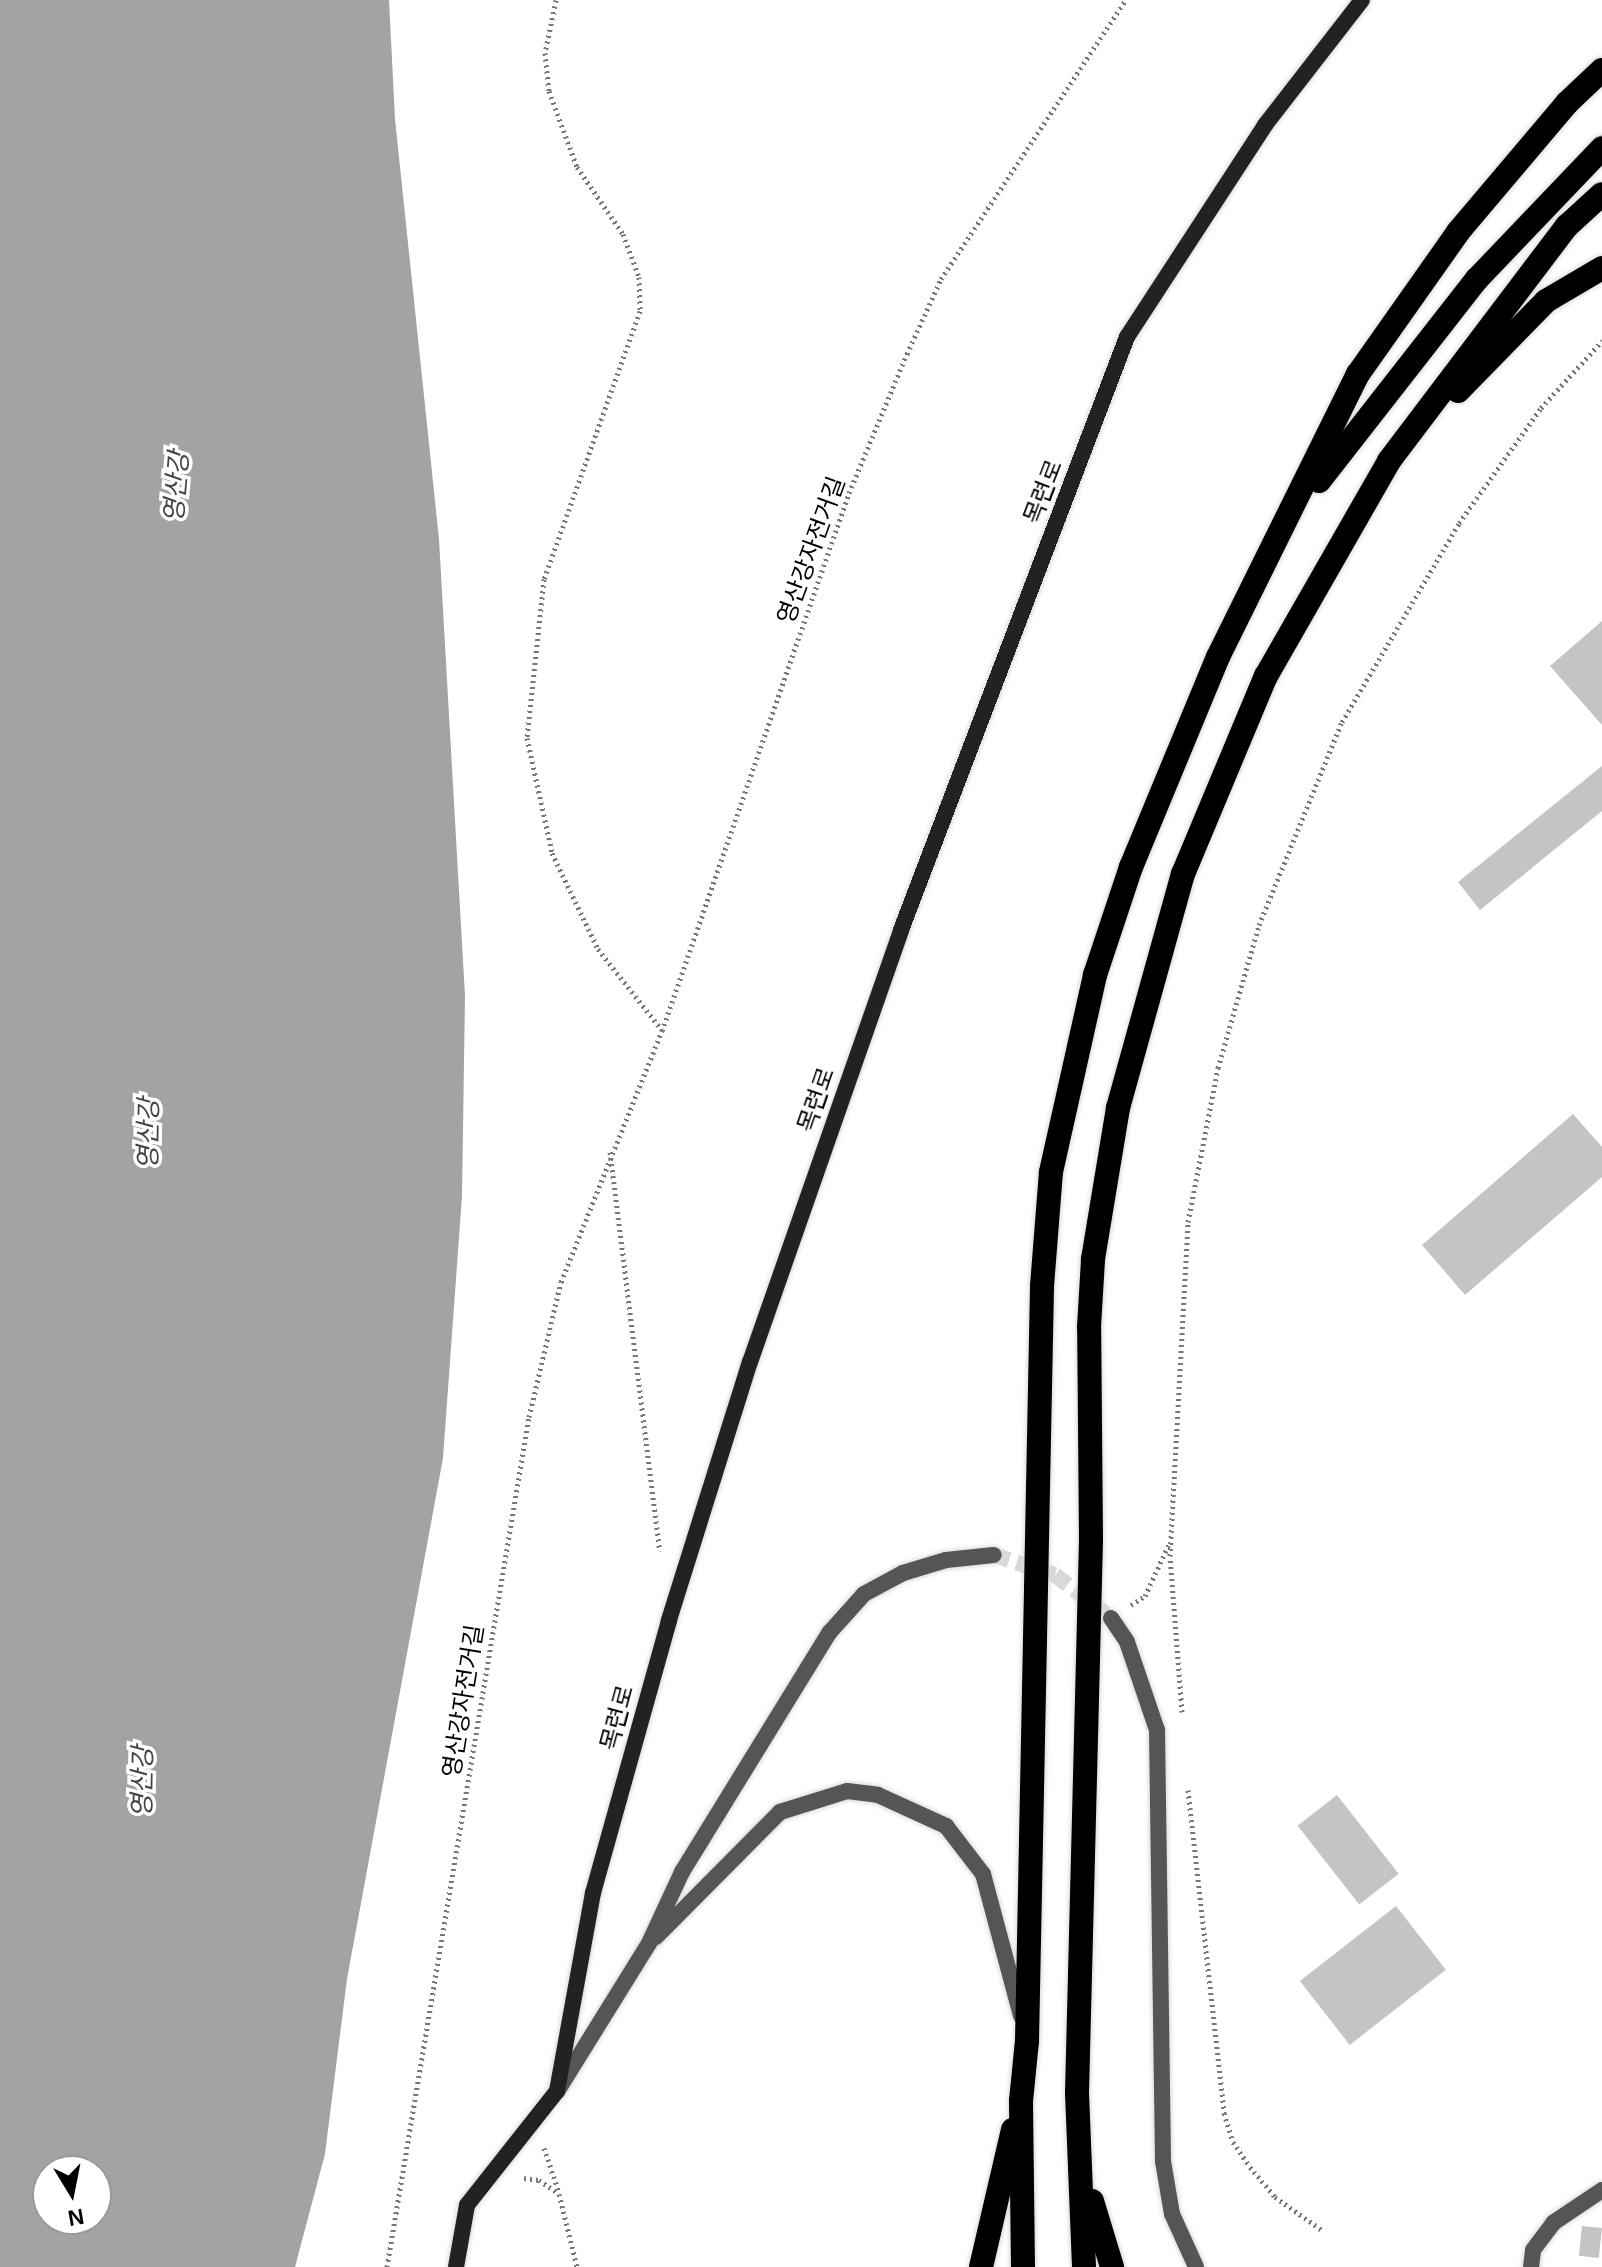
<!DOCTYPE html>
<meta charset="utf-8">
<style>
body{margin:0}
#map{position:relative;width:1602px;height:2267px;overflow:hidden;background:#fff;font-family:Arial,"Noto Sans KR",sans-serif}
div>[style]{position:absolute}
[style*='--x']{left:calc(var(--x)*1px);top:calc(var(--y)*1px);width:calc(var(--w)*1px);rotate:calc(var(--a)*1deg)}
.water>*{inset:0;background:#a3a3a3}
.building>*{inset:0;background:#c4c4c4;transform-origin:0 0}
.street-tunnel>*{height:16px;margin-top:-8px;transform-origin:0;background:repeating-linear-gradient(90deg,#d9d9d9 0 16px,transparent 0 24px)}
.path>*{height:5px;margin-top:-2.5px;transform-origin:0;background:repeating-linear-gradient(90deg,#777 0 2px,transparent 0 6px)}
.roads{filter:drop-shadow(0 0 2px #dbdbdb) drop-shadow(0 0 2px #dbdbdb)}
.lane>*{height:16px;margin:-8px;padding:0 8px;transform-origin:8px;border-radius:8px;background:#555}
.street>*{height:16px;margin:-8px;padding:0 8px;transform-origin:8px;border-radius:8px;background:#555}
.secondary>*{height:16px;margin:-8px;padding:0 8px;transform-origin:8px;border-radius:8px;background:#222}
.highway>*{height:24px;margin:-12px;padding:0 12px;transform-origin:12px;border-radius:12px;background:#000}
span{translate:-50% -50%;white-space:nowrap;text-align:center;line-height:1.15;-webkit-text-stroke:7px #fff;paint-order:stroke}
.street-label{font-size:24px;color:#000}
.water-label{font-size:26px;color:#444;font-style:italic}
.north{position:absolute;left:32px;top:2155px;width:80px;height:80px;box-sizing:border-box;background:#fff;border:2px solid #999;border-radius:50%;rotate:170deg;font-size:22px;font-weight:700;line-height:32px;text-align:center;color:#000}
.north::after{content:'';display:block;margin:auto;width:28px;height:36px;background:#000;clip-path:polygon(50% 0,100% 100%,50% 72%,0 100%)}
</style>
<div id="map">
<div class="water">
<i style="clip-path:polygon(evenodd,0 0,389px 0,395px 119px,439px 539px,465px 996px,462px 1196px,443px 1458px,347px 1979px,325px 2154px,295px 2267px,0 2267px,0 0,48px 2171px,96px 2171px,96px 2219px,48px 2219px,48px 2171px)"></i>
</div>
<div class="building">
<i style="clip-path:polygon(1602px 621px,1602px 725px,1550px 666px)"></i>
<i style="clip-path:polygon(1602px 766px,1602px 811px,1480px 910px,1458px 882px)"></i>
<i style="clip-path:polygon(1573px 1114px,1602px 1147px,1602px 1177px,1465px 1295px,1422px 1245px)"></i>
<i style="left:1337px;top:1795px;width:100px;height:50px;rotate:52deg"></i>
<i style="left:1396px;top:1906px;width:81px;height:122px;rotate:52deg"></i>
<i style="left:1582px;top:2226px;width:20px;height:30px;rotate:6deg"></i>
</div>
<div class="street-tunnel">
<i style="--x:994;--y:1555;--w:64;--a:18.2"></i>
<i style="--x:1055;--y:1575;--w:71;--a:37.5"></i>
</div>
<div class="path">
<i style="--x:556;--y:0;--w:54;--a:101.7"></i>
<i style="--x:545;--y:53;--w:38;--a:84"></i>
<i style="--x:549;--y:91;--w:81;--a:69.8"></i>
<i style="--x:577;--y:167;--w:81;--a:55.5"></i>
<i style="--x:623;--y:234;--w:46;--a:69.6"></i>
<i style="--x:639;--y:277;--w:34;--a:88"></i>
<i style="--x:640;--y:311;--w:285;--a:109.7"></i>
<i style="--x:544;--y:579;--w:160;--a:96.1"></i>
<i style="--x:527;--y:738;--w:118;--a:77.7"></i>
<i style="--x:552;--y:853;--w:106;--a:64.4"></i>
<i style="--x:598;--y:949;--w:103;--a:51.7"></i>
<i style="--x:610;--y:1152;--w:402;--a:82.9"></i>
<i style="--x:1131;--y:1605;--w:17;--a:-33"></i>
<i style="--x:1145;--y:1596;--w:57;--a:-65.2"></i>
<i style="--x:1182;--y:1712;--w:156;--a:-94.4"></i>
<i style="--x:1170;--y:1556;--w:334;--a:-86.9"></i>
<i style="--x:1188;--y:1222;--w:157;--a:-79"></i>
<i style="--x:1218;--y:1068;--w:149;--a:-74"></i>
<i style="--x:1259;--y:925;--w:219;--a:-67.8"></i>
<i style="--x:1342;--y:722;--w:231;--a:-59.5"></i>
<i style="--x:1459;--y:523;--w:141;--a:-54.5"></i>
<i style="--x:1541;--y:408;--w:91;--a:-47.7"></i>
<i style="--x:1188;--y:1790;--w:325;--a:83.6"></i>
<i style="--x:1224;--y:2113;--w:30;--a:73"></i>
<i style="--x:1233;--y:2142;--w:30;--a:56"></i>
<i style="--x:1250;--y:2167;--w:39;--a:50"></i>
<i style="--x:1275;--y:2197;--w:57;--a:35.1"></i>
<i style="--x:544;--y:2148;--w:46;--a:71.2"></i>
<i style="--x:524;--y:2178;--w:15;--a:8"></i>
<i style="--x:539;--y:2180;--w:24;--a:35"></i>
<i style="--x:559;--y:2194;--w:75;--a:76.1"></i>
<i style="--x:387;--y:2267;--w:862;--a:-80.52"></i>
<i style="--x:529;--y:1417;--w:139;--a:-76.7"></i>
<i style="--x:561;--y:1282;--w:271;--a:-68.1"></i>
<i style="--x:662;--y:1031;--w:570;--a:-70.83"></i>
<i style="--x:849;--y:493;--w:151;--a:-67.4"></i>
<i style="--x:907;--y:354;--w:82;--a:-65.6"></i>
<i style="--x:941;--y:279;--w:335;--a:-56.5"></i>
</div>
<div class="roads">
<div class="lane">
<i style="--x:1531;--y:2267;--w:17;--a:-83"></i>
<i style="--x:1533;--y:2250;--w:34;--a:-53"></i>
<i style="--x:1553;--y:2223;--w:59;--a:-34"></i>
</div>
<div class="street">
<i style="--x:1111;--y:1618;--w:29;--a:56"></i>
<i style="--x:1127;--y:1642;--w:93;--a:71.2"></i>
<i style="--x:1157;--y:1730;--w:431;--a:89.2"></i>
<i style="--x:1163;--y:2161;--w:54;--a:80.4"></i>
<i style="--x:1172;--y:2214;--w:58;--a:65.6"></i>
<i style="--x:656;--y:1937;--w:176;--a:-45.2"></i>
<i style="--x:780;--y:1812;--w:70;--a:-17.4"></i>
<i style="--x:847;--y:1791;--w:31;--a:7"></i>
<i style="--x:878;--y:1795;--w:75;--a:24.5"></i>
<i style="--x:946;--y:1826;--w:61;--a:52.4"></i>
<i style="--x:983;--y:1874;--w:147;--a:75"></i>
<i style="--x:558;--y:2090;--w:173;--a:-58.2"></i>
<i style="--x:649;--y:1943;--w:78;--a:-65.1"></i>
<i style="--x:682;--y:1872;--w:281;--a:-58.4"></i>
<i style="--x:829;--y:1633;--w:52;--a:-48.1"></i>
<i style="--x:864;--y:1594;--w:44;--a:-28.3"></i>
<i style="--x:903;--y:1573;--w:45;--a:-16.8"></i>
<i style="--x:946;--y:1560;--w:48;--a:-5.9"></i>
</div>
<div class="secondary">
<i style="--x:456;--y:2267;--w:63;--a:-79.9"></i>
<i style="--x:467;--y:2205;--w:145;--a:-51.7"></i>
<i style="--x:557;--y:2091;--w:201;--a:-79.7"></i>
<i style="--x:593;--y:1893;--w:283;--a:-74.4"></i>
<i style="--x:669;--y:1620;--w:270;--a:-72.6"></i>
<i style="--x:750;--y:1362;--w:458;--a:-70.7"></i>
<i style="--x:901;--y:930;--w:635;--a:-69.14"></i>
<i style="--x:1127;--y:337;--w:253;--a:-56.9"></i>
<i style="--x:1265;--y:125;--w:158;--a:-52.2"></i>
</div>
<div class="highway">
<i style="--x:1458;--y:391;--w:126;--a:-45.6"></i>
<i style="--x:1546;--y:301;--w:65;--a:-30.5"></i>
<i style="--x:1319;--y:481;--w:256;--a:-52"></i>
<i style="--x:1477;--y:279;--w:181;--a:-46.3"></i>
<i style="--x:1092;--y:2201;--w:69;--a:73.1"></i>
<i style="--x:981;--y:2267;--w:141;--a:-76.9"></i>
<i style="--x:1023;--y:2267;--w:166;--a:-90.7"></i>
<i style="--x:1021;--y:2101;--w:60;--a:-84.3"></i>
<i style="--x:1027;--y:2041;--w:755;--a:-88.86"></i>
<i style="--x:1042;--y:1286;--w:114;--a:-85.5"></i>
<i style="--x:1051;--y:1172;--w:202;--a:-77.4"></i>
<i style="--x:1095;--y:975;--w:114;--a:-71.6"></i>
<i style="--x:1131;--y:867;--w:227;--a:-67.5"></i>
<i style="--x:1218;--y:657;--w:316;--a:-63.7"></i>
<i style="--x:1358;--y:374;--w:174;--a:-54.8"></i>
<i style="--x:1458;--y:232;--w:169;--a:-49.8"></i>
<i style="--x:1567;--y:103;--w:48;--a:-43.3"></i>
<i style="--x:1084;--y:2267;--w:174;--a:-92.3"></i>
<i style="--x:1077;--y:2093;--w:554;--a:-88.55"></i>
<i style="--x:1091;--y:1539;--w:212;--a:-90.5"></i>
<i style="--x:1089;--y:1327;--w:68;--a:-86.6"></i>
<i style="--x:1093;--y:1259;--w:153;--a:-80.6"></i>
<i style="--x:1118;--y:1108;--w:243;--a:-74.5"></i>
<i style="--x:1183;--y:874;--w:215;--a:-67.3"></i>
<i style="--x:1266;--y:676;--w:248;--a:-60.2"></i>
<i style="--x:1389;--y:461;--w:295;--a:-52.9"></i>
<i style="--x:1567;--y:226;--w:47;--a:-42.4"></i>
</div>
</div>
<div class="street-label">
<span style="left:1043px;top:492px;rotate:-69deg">목련로</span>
<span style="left:811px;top:550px;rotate:-70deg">영산강자전거길</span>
<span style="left:816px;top:1100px;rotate:-71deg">목련로</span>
<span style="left:463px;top:1701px;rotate:-81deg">영산강자전거길</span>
<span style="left:617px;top:1718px;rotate:-75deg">목련로</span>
</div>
<div class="water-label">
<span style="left:177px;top:487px;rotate:-85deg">영산강</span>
<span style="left:149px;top:1134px;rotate:-89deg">영산강</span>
<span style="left:143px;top:1782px;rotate:-89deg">영산강</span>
</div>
<div class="north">N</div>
</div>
